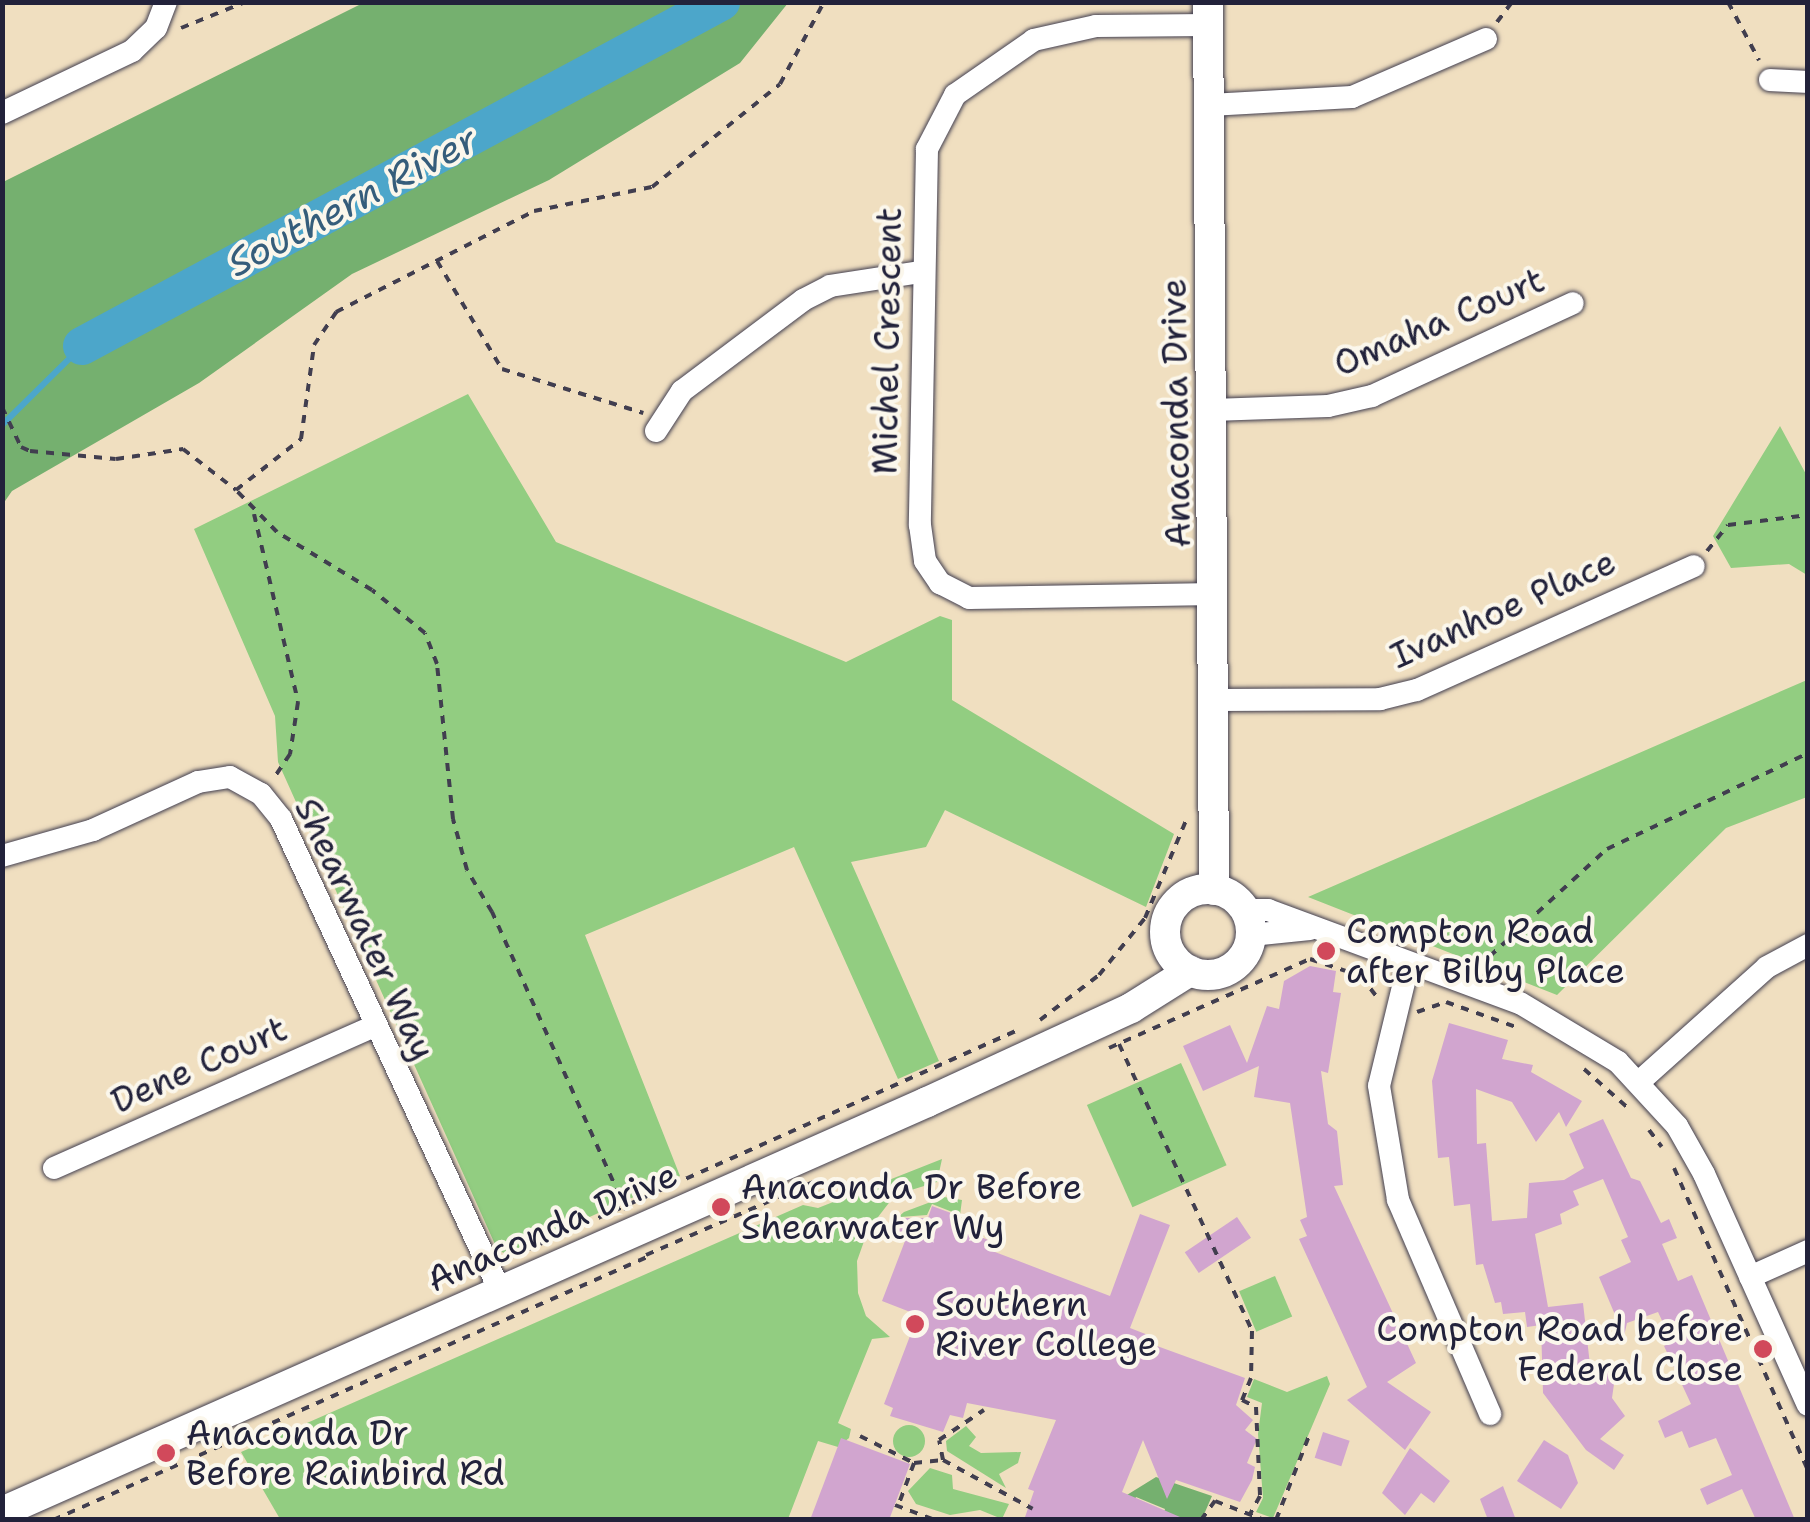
<!DOCTYPE html>
<style>
body{margin:0}
#map{position:relative;width:1810px;height:1522px;overflow:hidden;background:#f0dfc0;font-family:"Shantell Sans",sans-serif}
div>[style]{position:absolute}
[style*='--x']{left:calc(var(--x)*1px);top:calc(var(--y)*1px);width:calc(var(--w)*1px);rotate:calc(var(--a)*1deg)}
.green>*{inset:0;background:#92cd81;transform-origin:0 0}
.round{border-radius:50%}
.forest>*{inset:0;background:#75b06f}
.stream>*{height:6px;margin:-3px;padding:0 3px;transform-origin:3px;border-radius:3px;background:#4ca6ca}
.river>*{height:38px;margin:-19px;padding:0 19px;transform-origin:19px;border-radius:19px;background:#4ca6ca}
.building>*{inset:0;background:#d1a5cf;transform-origin:0 0}
.path>*{height:4px;margin-top:-2px;transform-origin:0;background:repeating-linear-gradient(90deg,#413e4f 0 8px,transparent 0 16px)}
.roads{filter:drop-shadow(0 0 2px #413e4f) drop-shadow(0 0 2px #413e4f)}
.minor>*{height:22px;margin:-11px;padding:0 11px;transform-origin:11px;border-radius:11px;background:#fff}
.major>*{height:30px;margin:-15px;padding:0 15px;transform-origin:15px;border-radius:15px;background:#fff}
.major>.ring{margin:-15px;padding:0;box-sizing:content-box;background:none;border:30px solid #fff;border-radius:50%}
.dots>*{width:28px;height:28px;translate:-50% -50%;box-sizing:border-box;border:5px solid #fbf7ec;border-radius:50%}
span{translate:-50% -50%;white-space:nowrap;text-align:center;line-height:1.15;-webkit-text-stroke:8px #fbf7ec;paint-order:stroke}
.street-label{font-size:35px;color:#22223b}
.poi-label{font-size:35px;color:#22223b}
.left{translate:0 -50%;text-align:left}
.right{translate:-100% -50%;text-align:right}
.water-label{font-size:38px;color:#355d7b;font-style:italic}
.frame{position:absolute;inset:0;border:5px solid #22223b;pointer-events:none}
</style>
<div id="map">
<div class="green">
<i style="clip-path:polygon(468px 394px,556px 542px,846px 662px,940px 616px,952px 620px,952px 700px,1174px 834px,1146px 907px,945px 810px,926px 847px,851px 862px,939px 1061px,898px 1079px,794px 847px,585px 935px,680px 1176px,508px 1254px,498px 1251px,278px 762px,275px 716px,194px 529px)"></i>
<i style="clip-path:polygon(1780px 426px,1807px 476px,1807px 575px,1789px 564px,1731px 568px,1713px 536px)"></i>
<i style="clip-path:polygon(1807px 680px,1807px 797px,1726px 828px,1557px 995px,1308px 897px)"></i>
<i style="left:1181px;top:1063px;width:112px;height:103px;rotate:66deg"></i>
<i style="clip-path:polygon(942px 1159px,937px 1182px,895px 1195px,868px 1230px,857px 1261px,858px 1293px,866px 1316px,890px 1337px,872px 1339px,838px 1423px,851px 1429px,849px 1438px,838px 1447px,818px 1441px,788px 1519px,280px 1519px,241px 1452px,803px 1205px,818px 1208px)"></i>
<i style="clip-path:polygon(944px 1197px,962px 1200px,960px 1215px,932px 1204px,927px 1215px,900px 1217px,888px 1235px,890px 1224px,904px 1212px)"></i>
<i style="left:1275px;top:1276px;width:44px;height:39px;rotate:67deg"></i>
<i style="clip-path:polygon(1327px 1376px,1330px 1384px,1273px 1518px,1256px 1512px,1263px 1498px,1258px 1434px,1262px 1403px,1247px 1397px,1254px 1379px,1287px 1392px)"></i>
<i class="round" style="left:893px;top:1425px;width:32px;height:32px"></i>
<i style="clip-path:polygon(966px 1426px,976px 1437px,969px 1446px,981px 1453px,1021px 1452px,1018px 1463px,999px 1474px,1006px 1488px,947px 1451px,946px 1441px)"></i>
<i style="clip-path:polygon(930px 1468px,952px 1475px,953px 1489px,1009px 1504px,1002px 1519px,980px 1510px,950px 1515px,916px 1504px,908px 1491px)"></i>
</div>
<div class="forest">
<i style="clip-path:polygon(363px 3px,788px 3px,740px 63px,549px 180px,352px 274px,199px 383px,12px 491px,3px 504px,3px 182px)"></i>
<i style="clip-path:polygon(1156px 1477px,1212px 1496px,1202px 1519px,1162px 1519px,1165px 1509px,1136px 1497px,1126px 1519px,1122px 1498px)"></i>
</div>
<div class="stream">
<i style="--x:2;--y:425;--w:112;--a:-44.6"></i>
</div>
<div class="river">
<i style="--x:82;--y:346;--w:726;--a:-28.3"></i>
</div>
<div class="building">
<i style="clip-path:polygon(1310px 966px,1336px 971px,1333px 992px,1341px 993px,1328px 1073px,1321px 1071px,1328px 1124px,1337px 1131px,1339px 1150px,1343px 1185px,1334px 1186px,1416px 1363px,1387px 1382px,1431px 1412px,1405px 1450px,1347px 1400px,1367px 1387px,1299px 1239px,1307px 1236px,1300px 1220px,1307px 1217px,1290px 1103px,1254px 1097px,1259px 1066px,1203px 1091px,1183px 1046px,1230px 1025px,1247px 1063px,1267px 1006px,1279px 1009px,1284px 981px)"></i>
<i style="clip-path:polygon(1449px 1023px,1508px 1040px,1502px 1059px,1533px 1065px,1531px 1072px,1582px 1101px,1566px 1127px,1559px 1112px,1536px 1142px,1512px 1102px,1476px 1089px,1477px 1144px,1486px 1143px,1492px 1221px,1527px 1218px,1529px 1183px,1564px 1180px,1584px 1168px,1569px 1134px,1603px 1119px,1631px 1178px,1640px 1181px,1661px 1223px,1669px 1219px,1677px 1238px,1662px 1244px,1678px 1281px,1692px 1275px,1795px 1520px,1756px 1520px,1742px 1489px,1707px 1505px,1700px 1489px,1732px 1475px,1716px 1438px,1689px 1448px,1682px 1431px,1665px 1438px,1658px 1421px,1691px 1404px,1664px 1346px,1672px 1342px,1658px 1312px,1627px 1323px,1624px 1336px,1599px 1277px,1631px 1262px,1621px 1240px,1628px 1237px,1603px 1179px,1573px 1191px,1579px 1205px,1560px 1214px,1562px 1224px,1535px 1234px,1548px 1307px,1583px 1303px,1590px 1365px,1616px 1370px,1612px 1398px,1625px 1416px,1600px 1439px,1624px 1455px,1614px 1470px,1586px 1450px,1543px 1393px,1541px 1325px,1527px 1327px,1525px 1312px,1503px 1314px,1501px 1302px,1495px 1303px,1483px 1264px,1476px 1265px,1470px 1204px,1454px 1206px,1449px 1157px,1438px 1158px,1432px 1081px)"></i>
<i style="clip-path:polygon(932px 1206px,959px 1216px,955px 1227px,991px 1241px,987px 1249px,1110px 1296px,1140px 1214px,1170px 1225px,1130px 1328px,1148px 1335px,1146px 1342px,1245px 1378px,1236px 1405px,1253px 1420px,1245px 1430px,1257px 1439px,1247px 1463px,1255px 1467px,1252px 1480px,1240px 1502px,1176px 1480px,1167px 1499px,1143px 1440px,1122px 1492px,1187px 1520px,1024px 1520px,1034px 1491px,1028px 1489px,1056px 1420px,967px 1403px,963px 1418px,950px 1415px,943px 1432px,890px 1416px,893px 1408px,884px 1404px,918px 1315px,882px 1301px,905px 1241px,893px 1236px,900px 1218px,928px 1218px)"></i>
<i style="left:1237px;top:1217px;width:25px;height:63px;rotate:56deg"></i>
<i style="left:1323px;top:1432px;width:28px;height:27px;rotate:18deg"></i>
<i style="clip-path:polygon(841px 1438px,910px 1464px,889px 1520px,810px 1520px)"></i>
<i style="clip-path:polygon(1544px 1440px,1568px 1455px,1578px 1483px,1561px 1509px,1517px 1481px)"></i>
<i style="clip-path:polygon(1410px 1448px,1450px 1481px,1434px 1503px,1421px 1493px,1405px 1515px,1382px 1493px)"></i>
<i style="clip-path:polygon(1503px 1486px,1516px 1520px,1488px 1520px,1480px 1499px)"></i>
</div>
<div class="path">
<i style="--x:1728;--y:2;--w:66;--a:61.9"></i>
<i style="--x:1497;--y:22;--w:25;--a:-53"></i>
<i style="--x:181;--y:28;--w:69;--a:-22.1"></i>
<i style="--x:437;--y:261;--w:126;--a:59"></i>
<i style="--x:502;--y:369;--w:148;--a:17.3"></i>
<i style="--x:2;--y:407;--w:44;--a:64.6"></i>
<i style="--x:21;--y:447;--w:10;--a:24"></i>
<i style="--x:30;--y:451;--w:86;--a:5.3"></i>
<i style="--x:116;--y:459;--w:68;--a:-8.5"></i>
<i style="--x:183;--y:449;--w:67;--a:37.7"></i>
<i style="--x:254;--y:514;--w:193;--a:76.8"></i>
<i style="--x:298;--y:702;--w:53;--a:98.7"></i>
<i style="--x:290;--y:754;--w:29;--a:124"></i>
<i style="--x:1707;--y:551;--w:33;--a:-51"></i>
<i style="--x:1728;--y:525;--w:81;--a:-7.1"></i>
<i style="--x:1478;--y:967;--w:175;--a:-42.5"></i>
<i style="--x:1607;--y:849;--w:223;--a:-25.5"></i>
<i style="--x:1417;--y:1012;--w:31;--a:-19"></i>
<i style="--x:1446;--y:1002;--w:74;--a:19.7"></i>
<i style="--x:1040;--y:1020;--w:74;--a:-37.3"></i>
<i style="--x:1099;--y:975;--w:73;--a:-51.1"></i>
<i style="--x:1145;--y:918;--w:108;--a:-67.2"></i>
<i style="--x:1119;--y:1044;--w:316;--a:65.1"></i>
<i style="--x:1252;--y:1331;--w:47;--a:91.2"></i>
<i style="--x:1251;--y:1378;--w:24;--a:112"></i>
<i style="--x:1242;--y:1400;--w:16;--a:27"></i>
<i style="--x:1256;--y:1407;--w:89;--a:87.4"></i>
<i style="--x:1260;--y:1496;--w:21;--a:119"></i>
<i style="--x:1109;--y:1048;--w:220;--a:-23.9"></i>
<i style="--x:1310;--y:959;--w:54;--a:18.4"></i>
<i style="--x:1361;--y:976;--w:26;--a:53"></i>
<i style="--x:1584;--y:1069;--w:60;--a:41.6"></i>
<i style="--x:1649;--y:1130;--w:21;--a:53"></i>
<i style="--x:1674;--y:1168;--w:330;--a:66.1"></i>
<i style="--x:626;--y:1210;--w:327;--a:-114.2"></i>
<i style="--x:492;--y:912;--w:49;--a:-120.8"></i>
<i style="--x:467;--y:870;--w:53;--a:-105.4"></i>
<i style="--x:453;--y:819;--w:156;--a:-95.9"></i>
<i style="--x:437;--y:664;--w:33;--a:-111"></i>
<i style="--x:425;--y:633;--w:68;--a:-140.9"></i>
<i style="--x:372;--y:590;--w:111;--a:-148.6"></i>
<i style="--x:277;--y:532;--w:59;--a:-134.3"></i>
<i style="--x:236;--y:490;--w:83;--a:-38.1"></i>
<i style="--x:301;--y:439;--w:95;--a:-82.1"></i>
<i style="--x:314;--y:345;--w:40;--a:-56"></i>
<i style="--x:336;--y:312;--w:222;--a:-27"></i>
<i style="--x:534;--y:211;--w:120;--a:-11.5"></i>
<i style="--x:652;--y:187;--w:164;--a:-38.8"></i>
<i style="--x:780;--y:84;--w:93;--a:-61.8"></i>
<i style="--x:646;--y:1255;--w:188;--a:-23.6"></i>
<i style="--x:511;--y:1257;--w:555;--a:-24.12"></i>
<i style="--x:860;--y:1436;--w:60;--a:26.6"></i>
<i style="--x:914;--y:1463;--w:46;--a:110.4"></i>
<i style="--x:943;--y:1460;--w:20;--a:-101"></i>
<i style="--x:939;--y:1440;--w:54;--a:-33.7"></i>
<i style="--x:914;--y:1463;--w:29;--a:-6"></i>
<i style="--x:943;--y:1460;--w:102;--a:28.6"></i>
<i style="--x:895;--y:1505;--w:43;--a:20.6"></i>
<i style="--x:53;--y:1520;--w:650;--a:-23.88"></i>
<i style="--x:1201;--y:1520;--w:24;--a:-54"></i>
<i style="--x:1215;--y:1501;--w:53;--a:21.2"></i>
<i style="--x:1276;--y:1520;--w:90;--a:-68.6"></i>
</div>
<div class="roads">
<div class="minor">
<i style="--x:1208;--y:25;--w:112;--a:179.5"></i>
<i style="--x:1096;--y:26;--w:64;--a:167.3"></i>
<i style="--x:1034;--y:40;--w:96;--a:145.2"></i>
<i style="--x:955;--y:95;--w:61;--a:117.4"></i>
<i style="--x:927;--y:149;--w:376;--a:91.1"></i>
<i style="--x:920;--y:525;--w:36;--a:82"></i>
<i style="--x:925;--y:561;--w:27;--a:56"></i>
<i style="--x:940;--y:583;--w:33;--a:27"></i>
<i style="--x:969;--y:598;--w:247;--a:-0.9"></i>
<i style="--x:1770;--y:80;--w:38;--a:3"></i>
<i style="--x:1210;--y:105;--w:142;--a:-3.2"></i>
<i style="--x:1352;--y:97;--w:146;--a:-23.4"></i>
<i style="--x:2;--y:113;--w:144;--a:-25.5"></i>
<i style="--x:132;--y:51;--w:33;--a:-44"></i>
<i style="--x:156;--y:28;--w:28;--a:-69"></i>
<i style="--x:1212;--y:410;--w:116;--a:-2"></i>
<i style="--x:1328;--y:406;--w:45;--a:-12.8"></i>
<i style="--x:1372;--y:396;--w:221;--a:-24.8"></i>
<i style="--x:656;--y:431;--w:48;--a:-57"></i>
<i style="--x:682;--y:391;--w:151;--a:-36.9"></i>
<i style="--x:803;--y:300;--w:30;--a:-27"></i>
<i style="--x:830;--y:286;--w:91;--a:-8.8"></i>
<i style="--x:1216;--y:700;--w:164;--a:-0.3"></i>
<i style="--x:1380;--y:699;--w:38;--a:-14"></i>
<i style="--x:1417;--y:690;--w:303;--a:-24.1"></i>
<i style="--x:2;--y:856;--w:95;--a:-15.9"></i>
<i style="--x:93;--y:830;--w:115;--a:-24.6"></i>
<i style="--x:198;--y:782;--w:32;--a:-9"></i>
<i style="--x:230;--y:777;--w:35;--a:29"></i>
<i style="--x:261;--y:794;--w:32;--a:51"></i>
<i style="--x:281;--y:819;--w:520;--a:65.11"></i>
<i style="--x:1244;--y:910;--w:24;--a:0"></i>
<i style="--x:1268;--y:910;--w:269;--a:20.3"></i>
<i style="--x:1520;--y:1003;--w:114;--a:31"></i>
<i style="--x:1618;--y:1062;--w:87;--a:47.3"></i>
<i style="--x:1677;--y:1126;--w:55;--a:60.6"></i>
<i style="--x:1704;--y:1174;--w:253;--a:65.8"></i>
<i style="--x:1251;--y:935;--w:59;--a:-5.8"></i>
<i style="--x:1408;--y:966;--w:123;--a:103.6"></i>
<i style="--x:1379;--y:1086;--w:116;--a:80.5"></i>
<i style="--x:1398;--y:1200;--w:233;--a:66.7"></i>
<i style="--x:1639;--y:1082;--w:172;--a:-41.9"></i>
<i style="--x:1767;--y:967;--w:47;--a:-28.2"></i>
<i style="--x:54;--y:1168;--w:348;--a:-23.9"></i>
<i style="--x:1750;--y:1277;--w:64;--a:-24.1"></i>
</div>
<div class="major">
<i style="--x:1208;--y:2;--w:888;--a:89.61"></i>
<i class="ring" style="left:1165px;top:889px;width:56px;height:56px"></i>
<i style="--x:2;--y:1512;--w:1012;--a:-23.9"></i>
<i style="--x:927;--y:1102;--w:225;--a:-24.7"></i>
<i style="--x:1131;--y:1008;--w:70;--a:-32.1"></i>
</div>
</div>
<div class="dots">
<i style="left:1326px;top:951px;background:#d1495b"></i>
<i style="left:721px;top:1207px;background:#d1495b"></i>
<i style="left:915px;top:1324px;background:#d1495b"></i>
<i style="left:1763px;top:1349px;background:#d1495b"></i>
<i style="left:166px;top:1453px;background:#d1495b"></i>
</div>
<div class="street-label">
<span style="left:1439px;top:322px;rotate:-23deg">Omaha Court</span>
<span style="left:887px;top:341px;rotate:-89deg">Michel Crescent</span>
<span style="left:1176px;top:413px;rotate:-91deg">Anaconda Drive</span>
<span style="left:1503px;top:609px;rotate:-24deg">Ivanhoe Place</span>
<span style="left:365px;top:929px;rotate:65deg">Shearwater Way</span>
<span style="left:199px;top:1065px;rotate:-24deg">Dene Court</span>
<span style="left:552px;top:1227px;rotate:-24deg">Anaconda Drive</span>
</div>
<div class="poi-label">
<span class="left" style="left:1346px;top:951px">Compton Road<br>after Bilby Place</span>
<span class="left" style="left:741px;top:1207px">Anaconda Dr Before<br>Shearwater Wy</span>
<span class="left" style="left:935px;top:1324px">Southern<br>River College</span>
<span class="right" style="left:1743px;top:1349px">Compton Road before<br>Federal Close</span>
<span class="left" style="left:186px;top:1453px">Anaconda Dr<br>Before Rainbird Rd</span>
</div>
<div class="water-label">
<span style="left:352px;top:201px;rotate:-28deg">Southern River</span>
</div>
<div class="frame"></div>
</div>
